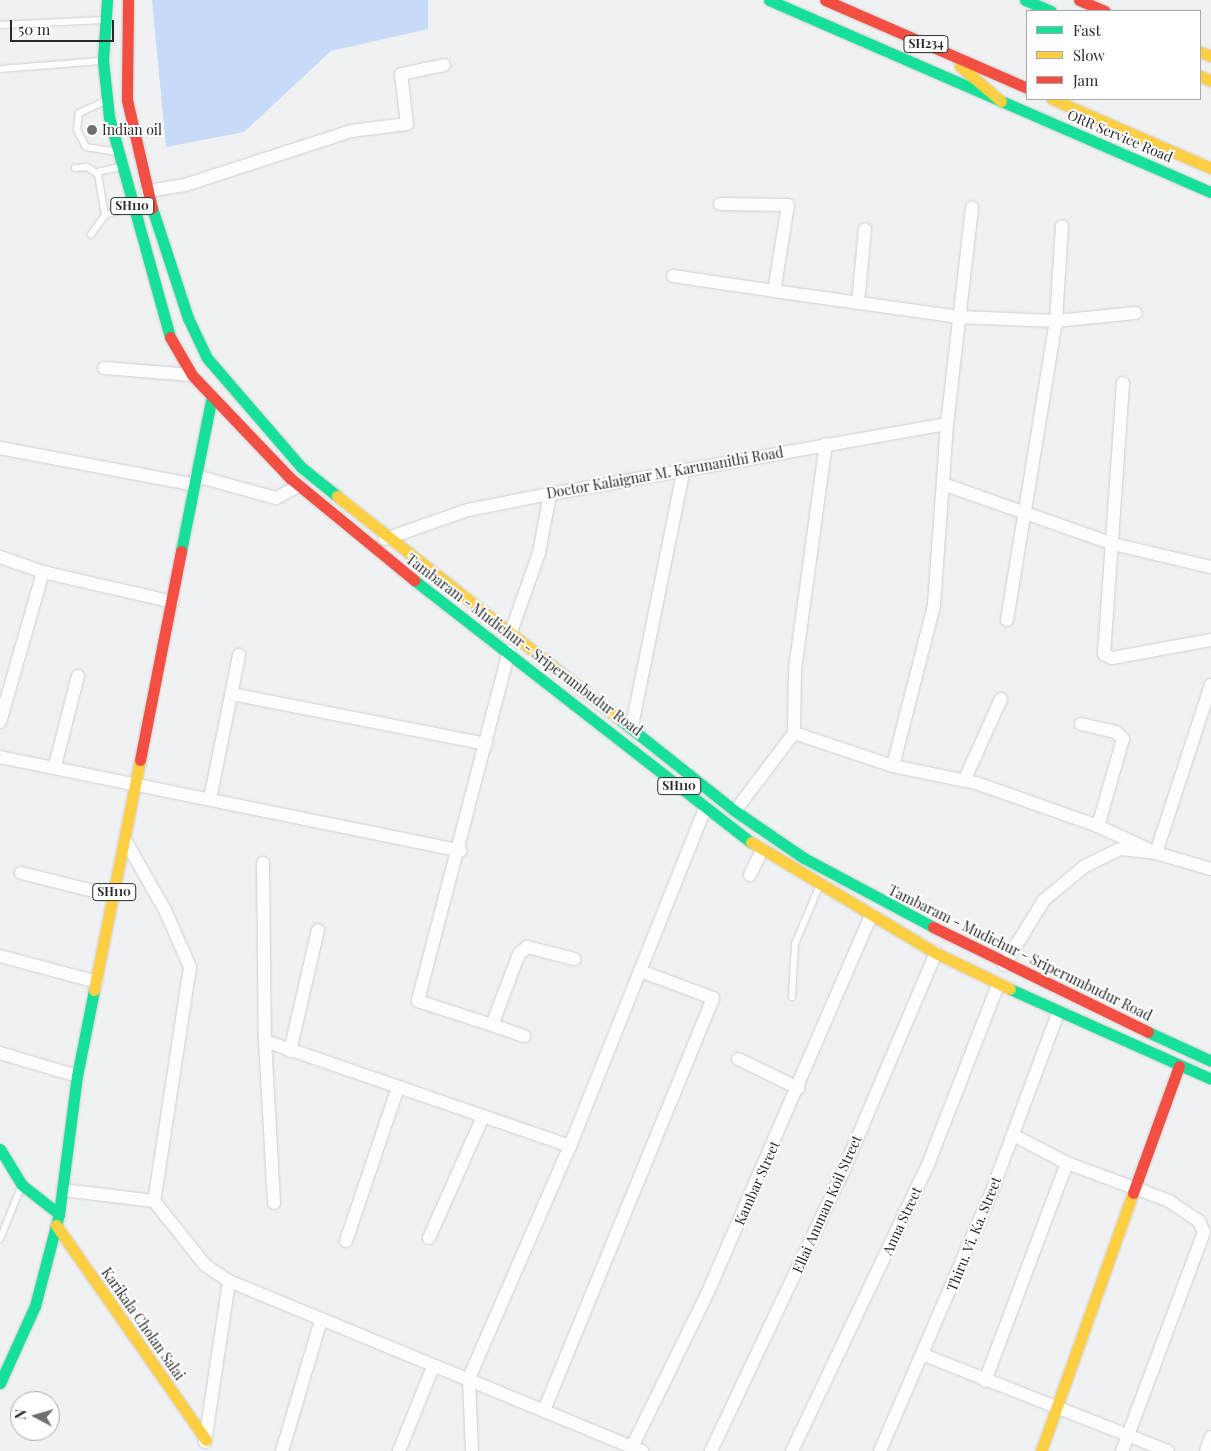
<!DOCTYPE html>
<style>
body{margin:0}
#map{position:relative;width:1211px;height:1451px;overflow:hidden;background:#f0f1f3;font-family:"Playfair Display",serif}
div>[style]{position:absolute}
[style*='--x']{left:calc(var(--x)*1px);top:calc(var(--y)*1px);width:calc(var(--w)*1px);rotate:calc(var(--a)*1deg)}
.water>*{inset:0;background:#c7dbf8}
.roads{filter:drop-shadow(0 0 1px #cecfd0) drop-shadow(0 0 1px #cecfd0)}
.lane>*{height:6px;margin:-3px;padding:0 3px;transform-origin:3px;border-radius:3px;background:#fdfdfd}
.street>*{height:12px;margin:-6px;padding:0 6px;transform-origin:6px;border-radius:6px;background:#fdfdfd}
.fast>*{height:11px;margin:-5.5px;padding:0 5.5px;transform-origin:5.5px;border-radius:5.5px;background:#16e098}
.slow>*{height:11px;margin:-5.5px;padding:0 5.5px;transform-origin:5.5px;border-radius:5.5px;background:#ffcf43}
.jam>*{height:11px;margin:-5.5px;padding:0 5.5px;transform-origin:5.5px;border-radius:5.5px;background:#f24e42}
.dots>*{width:14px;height:14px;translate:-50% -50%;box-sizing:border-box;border:2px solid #fefeff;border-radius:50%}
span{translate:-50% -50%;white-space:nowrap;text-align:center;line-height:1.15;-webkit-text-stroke:4px #fefeff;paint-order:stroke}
.shield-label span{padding:1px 4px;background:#fefeff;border:1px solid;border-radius:4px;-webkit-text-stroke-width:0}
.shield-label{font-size:12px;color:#28292a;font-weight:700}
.poi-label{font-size:14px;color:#28292a}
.left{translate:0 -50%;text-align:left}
.street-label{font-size:14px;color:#28292a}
.legend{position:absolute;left:1026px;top:10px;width:175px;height:90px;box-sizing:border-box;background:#fefeff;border:1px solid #a8a9aa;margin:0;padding:6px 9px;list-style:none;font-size:15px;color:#28292a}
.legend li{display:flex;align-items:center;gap:10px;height:25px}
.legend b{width:25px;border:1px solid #a8a9aa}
.north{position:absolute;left:10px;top:1391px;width:50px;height:50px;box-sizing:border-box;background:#fefeff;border:1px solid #a8a9aa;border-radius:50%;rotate:276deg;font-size:14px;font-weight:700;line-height:20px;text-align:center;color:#28292a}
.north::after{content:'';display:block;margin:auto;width:18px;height:22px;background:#6e6f70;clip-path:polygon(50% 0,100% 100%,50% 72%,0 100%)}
.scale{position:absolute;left:10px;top:20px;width:104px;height:22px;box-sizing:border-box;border:2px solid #28292a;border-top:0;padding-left:6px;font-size:15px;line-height:18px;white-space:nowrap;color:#28292a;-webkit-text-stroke:4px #fefeff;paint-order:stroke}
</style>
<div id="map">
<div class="water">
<i style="clip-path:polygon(152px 0,428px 0,428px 29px,331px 51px,244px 132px,166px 147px)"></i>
</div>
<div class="roads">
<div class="lane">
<i style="--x:0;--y:25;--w:104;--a:-2.8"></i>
<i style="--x:0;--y:69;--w:101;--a:-4.5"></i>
<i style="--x:105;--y:101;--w:29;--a:155"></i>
<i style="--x:79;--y:113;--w:17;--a:97"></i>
<i style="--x:77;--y:130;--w:19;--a:62"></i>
<i style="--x:86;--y:147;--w:30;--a:9"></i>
<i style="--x:75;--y:168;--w:12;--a:-5"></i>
<i style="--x:87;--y:167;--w:13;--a:32"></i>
<i style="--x:98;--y:174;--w:42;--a:80.3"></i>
<i style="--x:105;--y:215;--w:24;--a:126"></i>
<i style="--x:97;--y:172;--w:24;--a:-12"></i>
<i style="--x:105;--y:215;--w:27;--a:-17"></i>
<i style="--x:792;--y:997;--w:53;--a:-86.8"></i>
<i style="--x:795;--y:944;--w:62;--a:-67.2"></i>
<i style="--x:0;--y:1239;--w:56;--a:-68"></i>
</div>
<div class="street">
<i style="--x:147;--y:191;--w:38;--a:-9"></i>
<i style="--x:185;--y:185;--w:175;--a:-18"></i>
<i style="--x:351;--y:131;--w:56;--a:-7.1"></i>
<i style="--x:407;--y:124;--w:50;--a:-96.8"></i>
<i style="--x:401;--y:74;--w:44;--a:-11.8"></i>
<i style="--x:720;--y:204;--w:68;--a:0.8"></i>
<i style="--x:788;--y:205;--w:87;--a:99.2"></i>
<i style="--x:774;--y:291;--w:187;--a:8"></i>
<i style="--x:959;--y:317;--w:97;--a:2.4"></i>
<i style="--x:1056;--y:321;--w:80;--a:-5.7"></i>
<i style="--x:673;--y:276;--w:102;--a:8.4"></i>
<i style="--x:858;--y:303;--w:74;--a:-84.6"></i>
<i style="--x:104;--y:368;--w:88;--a:4.5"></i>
<i style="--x:1123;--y:383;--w:272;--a:94"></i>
<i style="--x:1104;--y:654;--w:9;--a:27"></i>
<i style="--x:1112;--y:658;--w:101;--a:-10.3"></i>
<i style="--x:0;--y:448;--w:198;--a:10.7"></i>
<i style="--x:196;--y:476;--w:83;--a:15.4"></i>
<i style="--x:276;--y:498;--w:26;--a:-28"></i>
<i style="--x:943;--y:484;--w:180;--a:19.4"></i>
<i style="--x:1113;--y:544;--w:101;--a:13.2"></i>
<i style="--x:385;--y:539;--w:88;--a:-19.3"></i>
<i style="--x:468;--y:510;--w:77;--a:-11.2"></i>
<i style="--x:544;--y:495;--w:409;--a:-10"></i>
<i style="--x:0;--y:557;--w:46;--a:19.2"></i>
<i style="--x:1007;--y:620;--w:303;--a:-80.7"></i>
<i style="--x:1056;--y:321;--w:95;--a:-86.4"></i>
<i style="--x:511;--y:632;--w:84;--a:-70.5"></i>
<i style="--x:539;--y:553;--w:60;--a:-79.4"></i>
<i style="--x:509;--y:651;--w:362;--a:104.6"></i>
<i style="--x:418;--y:1001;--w:78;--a:18"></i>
<i style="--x:492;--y:1025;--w:76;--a:-69.2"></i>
<i style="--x:519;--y:954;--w:11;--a:-41"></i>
<i style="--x:527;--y:947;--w:49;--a:14.3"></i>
<i style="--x:232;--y:694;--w:259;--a:11.1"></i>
<i style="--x:0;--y:722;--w:156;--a:-74"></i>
<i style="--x:43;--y:572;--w:133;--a:13"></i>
<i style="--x:1081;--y:724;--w:36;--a:13"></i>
<i style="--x:1116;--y:732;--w:10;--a:45"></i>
<i style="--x:1123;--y:739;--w:91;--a:106"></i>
<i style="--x:632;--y:726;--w:262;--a:-78.6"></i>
<i style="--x:794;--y:733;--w:64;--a:-89.1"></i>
<i style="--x:795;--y:669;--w:227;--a:-82.2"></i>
<i style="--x:0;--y:757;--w:470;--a:11.5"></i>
<i style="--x:55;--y:766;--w:93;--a:-75.7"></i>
<i style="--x:893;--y:766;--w:166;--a:-75.7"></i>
<i style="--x:934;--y:605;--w:181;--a:-85.9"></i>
<i style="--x:947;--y:424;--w:218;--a:-83.4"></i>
<i style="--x:964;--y:781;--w:90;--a:-65.7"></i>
<i style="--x:210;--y:799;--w:147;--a:-78.6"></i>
<i style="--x:735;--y:811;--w:98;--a:-52.9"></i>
<i style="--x:794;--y:733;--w:104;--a:18.4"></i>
<i style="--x:893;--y:766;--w:85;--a:11.6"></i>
<i style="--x:976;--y:783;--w:129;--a:19.4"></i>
<i style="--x:1098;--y:826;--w:64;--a:25"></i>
<i style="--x:1156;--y:853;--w:177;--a:-71.9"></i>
<i style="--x:125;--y:840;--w:81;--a:60.3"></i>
<i style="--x:165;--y:910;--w:62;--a:66.3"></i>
<i style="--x:190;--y:967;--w:237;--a:98.7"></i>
<i style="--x:263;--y:863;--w:178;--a:89.4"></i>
<i style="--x:265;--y:1041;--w:162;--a:86.8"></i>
<i style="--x:21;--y:873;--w:96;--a:13.9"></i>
<i style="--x:750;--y:875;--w:28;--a:-64"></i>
<i style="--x:0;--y:956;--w:100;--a:15"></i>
<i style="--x:1004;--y:965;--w:76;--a:-58.4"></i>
<i style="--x:1044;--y:900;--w:53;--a:-39.7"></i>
<i style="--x:1085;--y:866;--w:39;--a:-26"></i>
<i style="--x:1120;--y:849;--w:36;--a:6"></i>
<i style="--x:1156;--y:853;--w:57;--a:16.2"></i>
<i style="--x:492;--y:1025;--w:34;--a:19"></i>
<i style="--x:265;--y:1041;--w:323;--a:19"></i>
<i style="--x:290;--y:1051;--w:124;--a:-77"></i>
<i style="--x:0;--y:1053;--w:80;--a:16.6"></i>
<i style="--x:738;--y:1059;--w:67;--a:25.8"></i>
<i style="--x:1013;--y:1135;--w:61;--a:27.4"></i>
<i style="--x:1067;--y:1163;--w:109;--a:20.4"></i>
<i style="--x:1169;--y:1201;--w:36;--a:34"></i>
<i style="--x:1199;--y:1221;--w:12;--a:66"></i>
<i style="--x:1204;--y:1232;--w:234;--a:110.5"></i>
<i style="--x:63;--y:1190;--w:92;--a:6.9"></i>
<i style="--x:154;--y:1201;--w:82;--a:51.4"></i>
<i style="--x:205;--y:1265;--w:29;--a:34"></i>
<i style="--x:229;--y:1281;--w:447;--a:22.4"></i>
<i style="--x:429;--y:1238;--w:130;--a:-66"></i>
<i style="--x:346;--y:1241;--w:163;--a:-71.3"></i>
<i style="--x:924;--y:1355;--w:262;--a:21.5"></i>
<i style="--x:985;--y:1381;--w:233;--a:-69.4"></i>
<i style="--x:545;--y:1408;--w:443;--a:-67.7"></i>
<i style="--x:713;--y:998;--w:78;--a:-159.7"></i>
<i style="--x:205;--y:1442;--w:163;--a:-81.5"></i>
<i style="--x:633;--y:1445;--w:170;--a:-63.9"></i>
<i style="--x:708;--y:1292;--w:411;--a:-66.6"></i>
<i style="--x:282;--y:1451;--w:137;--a:-73.4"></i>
<i style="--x:399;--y:1451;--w:91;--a:-68"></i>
<i style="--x:472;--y:1451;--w:73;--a:-92.4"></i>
<i style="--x:469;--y:1378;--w:253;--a:-66.5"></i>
<i style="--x:570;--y:1146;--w:363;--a:-68.2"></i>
<i style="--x:711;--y:1451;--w:314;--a:-64.7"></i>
<i style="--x:845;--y:1167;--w:233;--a:-67"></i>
<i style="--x:792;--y:1451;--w:314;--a:-64.6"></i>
<i style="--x:927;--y:1167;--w:195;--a:-68.7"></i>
<i style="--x:880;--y:1451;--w:278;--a:-66.7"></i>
<i style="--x:990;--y:1196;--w:195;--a:-69.6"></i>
<i style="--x:1206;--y:1451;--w:15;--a:-70"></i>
</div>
<div class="fast">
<i style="--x:107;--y:0;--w:61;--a:93.8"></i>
<i style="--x:103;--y:61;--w:56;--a:83.9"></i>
<i style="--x:109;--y:117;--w:228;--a:74.5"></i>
<i style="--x:769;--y:0;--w:482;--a:23.5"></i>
<i style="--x:1025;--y:0;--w:28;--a:23"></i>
<i style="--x:152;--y:208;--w:116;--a:71.9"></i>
<i style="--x:188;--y:318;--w:44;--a:64.6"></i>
<i style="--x:207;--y:358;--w:144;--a:49.2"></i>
<i style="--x:301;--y:467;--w:46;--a:38.9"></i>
<i style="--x:181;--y:551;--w:158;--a:-78.7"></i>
<i style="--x:414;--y:580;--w:427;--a:37.9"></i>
<i style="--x:618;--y:718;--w:149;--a:38.5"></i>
<i style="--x:735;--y:811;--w:83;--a:34.3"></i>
<i style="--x:804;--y:858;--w:146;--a:28.1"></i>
<i style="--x:1010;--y:989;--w:220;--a:24.1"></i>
<i style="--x:1148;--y:1032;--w:69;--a:24.7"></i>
<i style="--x:0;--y:1149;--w:42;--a:58.6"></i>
<i style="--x:22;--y:1185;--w:47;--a:38.1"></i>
<i style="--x:0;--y:1383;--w:85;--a:-65.6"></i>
<i style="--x:35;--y:1306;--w:95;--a:-75.4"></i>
<i style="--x:59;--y:1214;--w:139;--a:-82.6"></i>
<i style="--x:77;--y:1076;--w:88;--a:-78.8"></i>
</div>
<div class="slow">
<i style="--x:1200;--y:52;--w:12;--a:20"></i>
<i style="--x:960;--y:66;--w:54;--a:40.5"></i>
<i style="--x:1200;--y:76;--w:12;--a:24"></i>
<i style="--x:1052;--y:99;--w:173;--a:23.5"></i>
<i style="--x:337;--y:496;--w:358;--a:38.3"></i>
<i style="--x:751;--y:842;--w:216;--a:31"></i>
<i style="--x:936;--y:953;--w:82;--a:25.9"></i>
<i style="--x:94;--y:990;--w:235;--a:-78.7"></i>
<i style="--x:56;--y:1225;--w:262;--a:55.1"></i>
<i style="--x:1041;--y:1451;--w:274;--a:-70.4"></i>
</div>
<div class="jam">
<i style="--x:128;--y:0;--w:100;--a:90.6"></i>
<i style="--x:127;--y:100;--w:111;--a:77"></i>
<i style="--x:825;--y:0;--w:220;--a:23.5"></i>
<i style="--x:1079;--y:0;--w:28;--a:23"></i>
<i style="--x:170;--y:337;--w:44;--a:59.9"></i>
<i style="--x:192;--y:375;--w:142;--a:46.4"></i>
<i style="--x:290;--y:478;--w:161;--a:39.4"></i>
<i style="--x:140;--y:760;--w:213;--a:-78.9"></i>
<i style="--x:933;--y:927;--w:239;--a:26"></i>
<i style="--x:1133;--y:1193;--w:135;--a:-70.1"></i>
</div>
</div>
<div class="dots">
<i style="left:92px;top:130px;background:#6e6f70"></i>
</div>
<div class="shield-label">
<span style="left:926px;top:44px">SH234</span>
<span style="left:132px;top:206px">SH110</span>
<span style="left:679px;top:786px">SH110</span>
<span style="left:114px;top:892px">SH110</span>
</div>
<div class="poi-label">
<span class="left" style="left:102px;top:130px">Indian oil</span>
</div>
<div class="street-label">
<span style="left:1120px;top:136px;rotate:23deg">ORR Service Road</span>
<span style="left:665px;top:473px;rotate:-10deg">Doctor Kalaignar M. Karunanithi Road</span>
<span style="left:524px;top:645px;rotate:37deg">Tambaram - Mudichur - Sriperumbudur Road</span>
<span style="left:1020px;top:953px;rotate:26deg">Tambaram - Mudichur - Sriperumbudur Road</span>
<span style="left:757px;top:1183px;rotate:-66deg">Kambar Street</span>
<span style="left:827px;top:1204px;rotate:-66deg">Ellai Amman Koil Street</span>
<span style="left:902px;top:1221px;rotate:-65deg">Anna Street</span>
<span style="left:974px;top:1234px;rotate:-68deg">Thiru. Vi. Ka. Street</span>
<span style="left:143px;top:1324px;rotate:55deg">Karikala Cholan Salai</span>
</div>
<ul class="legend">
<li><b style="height:6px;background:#16e098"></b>Fast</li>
<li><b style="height:6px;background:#ffcf43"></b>Slow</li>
<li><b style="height:6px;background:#f24e42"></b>Jam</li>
</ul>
<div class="north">N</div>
<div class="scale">50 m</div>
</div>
